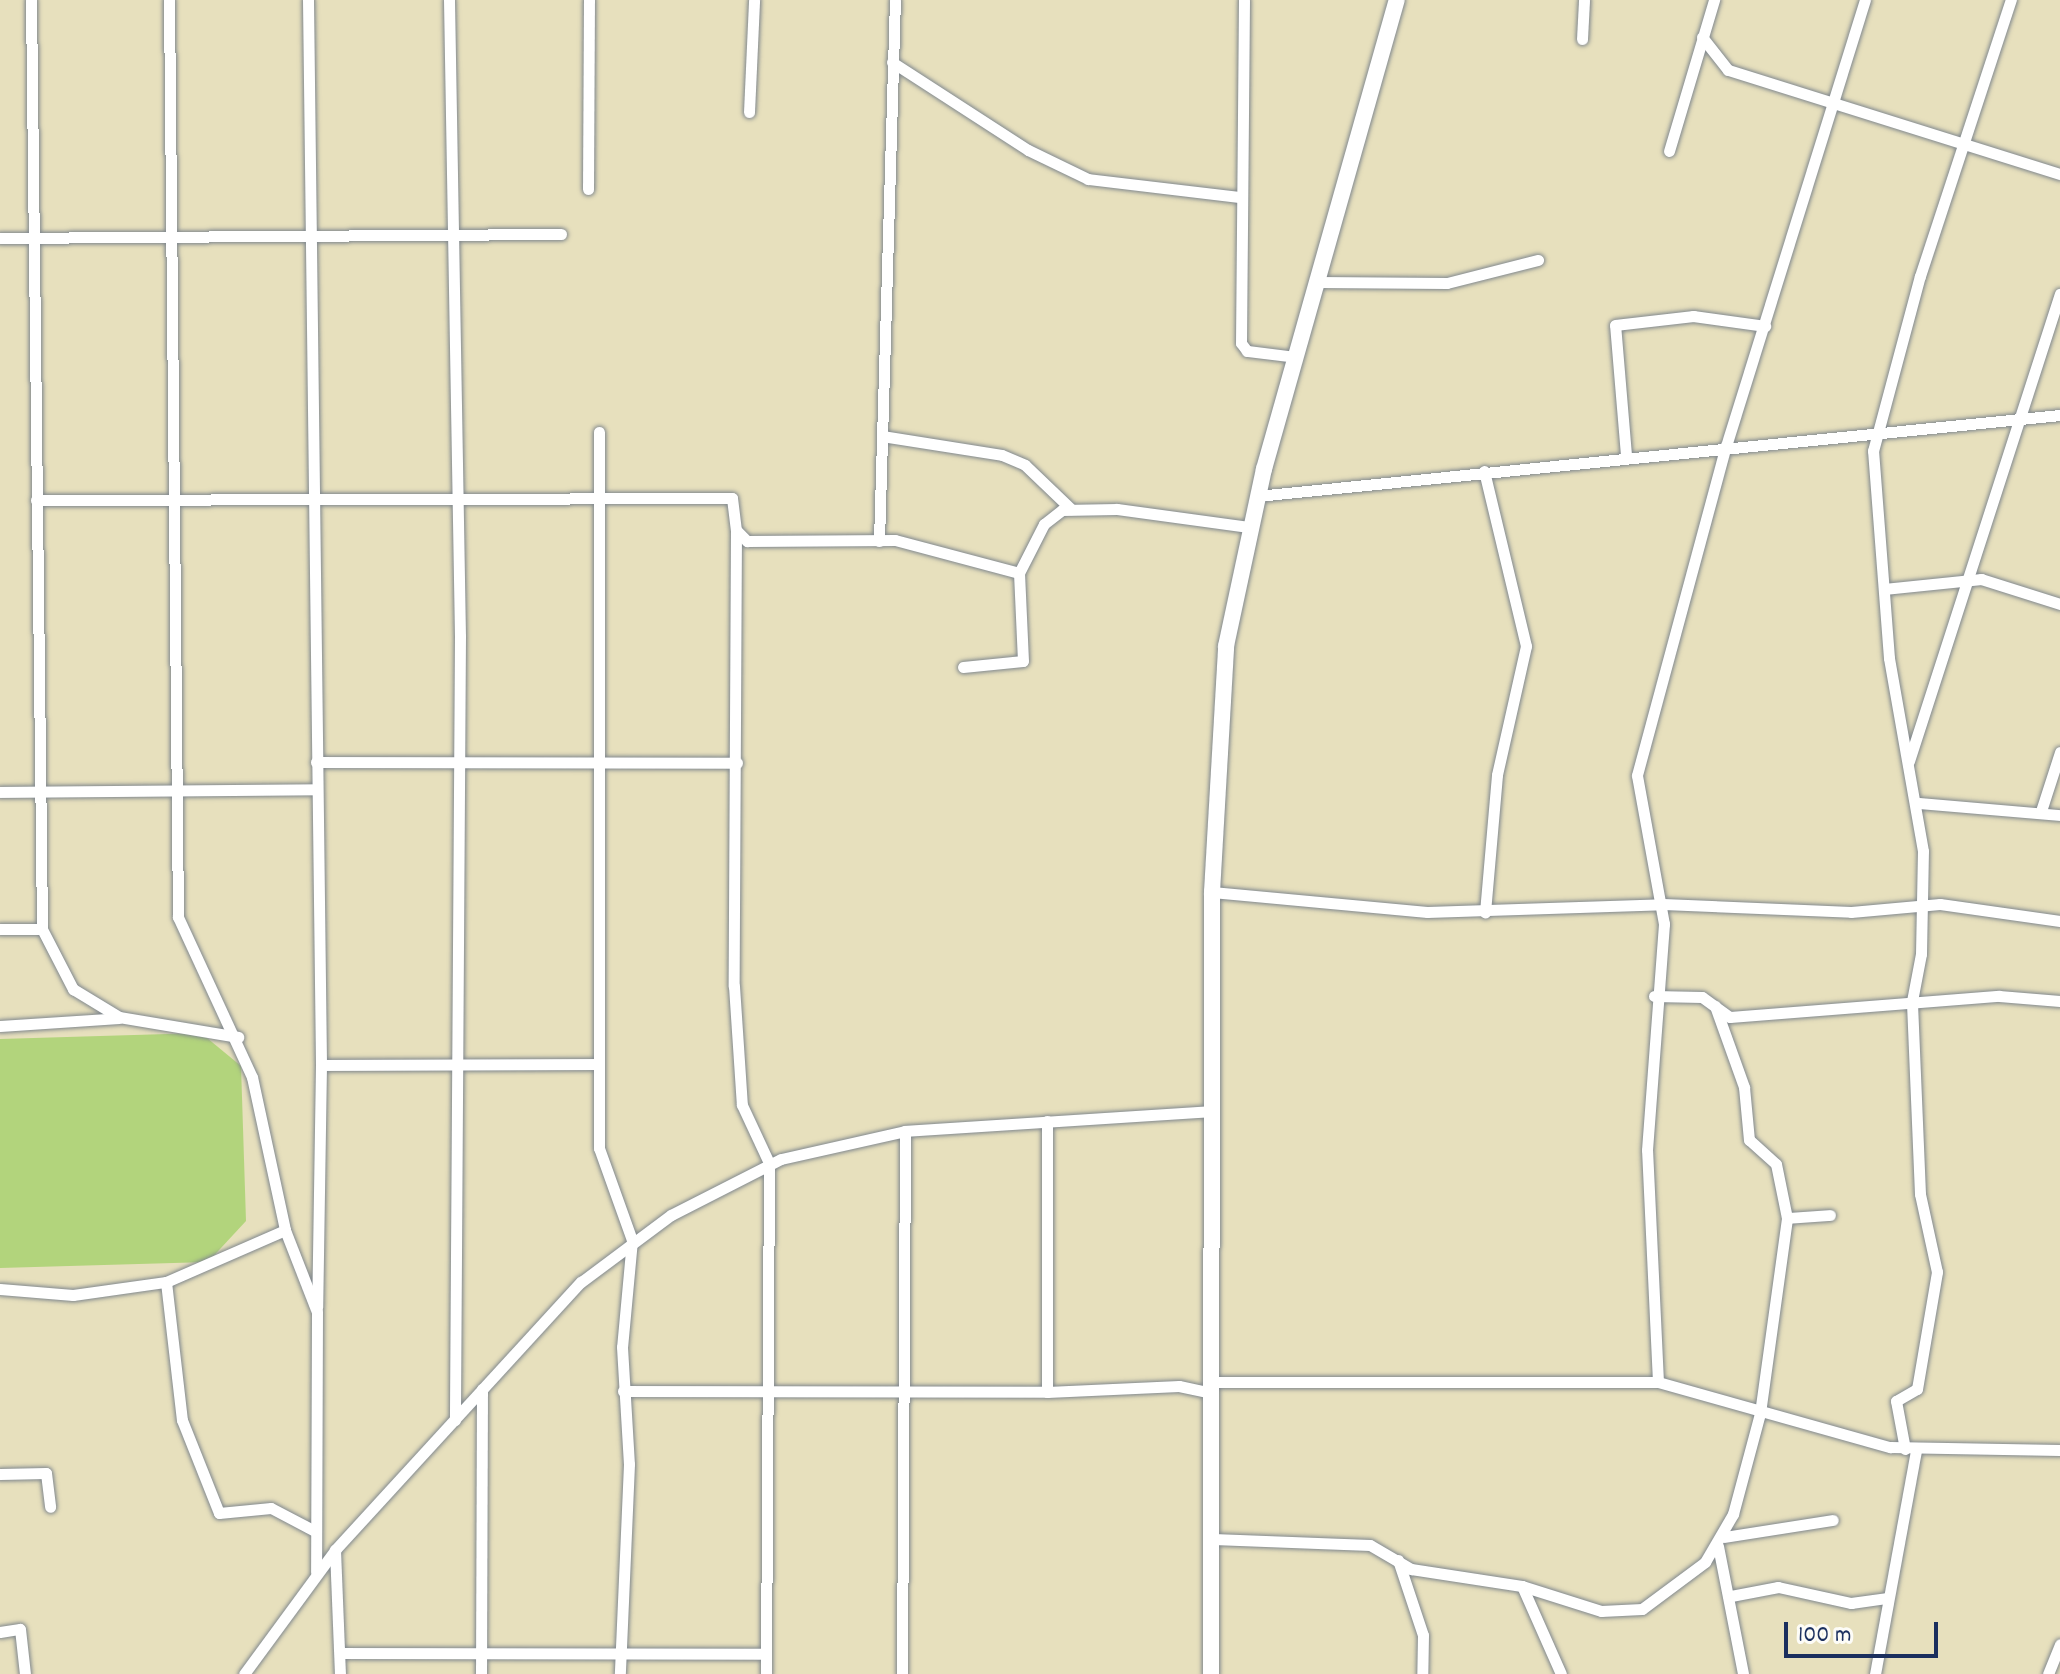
<!DOCTYPE html>
<style>
body{margin:0}
#map{position:relative;width:2060px;height:1674px;overflow:hidden;background:#e7e0bd;font-family:Dekko,sans-serif}
div>[style]{position:absolute}
[style*='--x']{left:calc(var(--x)*1px);top:calc(var(--y)*1px);width:calc(var(--w)*1px);rotate:calc(var(--a)*1deg)}
.green>*{inset:0;background:#b2d47c}
.roads{filter:drop-shadow(0 0 2px #81888e) drop-shadow(0 0 2px #81888e)}
.street>*{height:11px;margin:-5.5px;padding:0 5.5px;transform-origin:5.5px;border-radius:5.5px;background:#fff}
.secondary>*{height:16px;margin:-8px;padding:0 8px;transform-origin:8px;border-radius:8px;background:#fff}
span{translate:-50% -50%;white-space:nowrap;text-align:center;line-height:1.15;-webkit-text-stroke:7px #fdfcf7;paint-order:stroke}
.scale{position:absolute;left:1784px;top:1622px;width:154px;height:36px;box-sizing:border-box;border:4px solid #1b2f5e;border-top:0;padding-left:10px;font-size:24px;line-height:28px;white-space:nowrap;color:#1b2f5e;-webkit-text-stroke:6px #fdfcf7;paint-order:stroke}
</style>
<div id="map">
<div class="green">
<i style="clip-path:polygon(201px 1033px,241px 1066px,246px 1221px,208px 1262px,0 1268px,0 1039px)"></i>
</div>
<div class="roads">
<div class="street">
<i style="--x:31;--y:0;--w:929;--a:89.32"></i>
<i style="--x:42;--y:929;--w:68;--a:62.7"></i>
<i style="--x:73;--y:989;--w:54;--a:31.3"></i>
<i style="--x:119;--y:1017;--w:121;--a:9.5"></i>
<i style="--x:169;--y:0;--w:917;--a:89.44"></i>
<i style="--x:178;--y:917;--w:176;--a:65.2"></i>
<i style="--x:252;--y:1077;--w:157;--a:77.8"></i>
<i style="--x:285;--y:1230;--w:88;--a:68.7"></i>
<i style="--x:317;--y:1312;--w:260;--a:90.2"></i>
<i style="--x:308;--y:0;--w:1065;--a:89.3"></i>
<i style="--x:321;--y:1065;--w:242;--a:90.9"></i>
<i style="--x:449;--y:0;--w:636;--a:89.01"></i>
<i style="--x:460;--y:636;--w:784;--a:90.37"></i>
<i style="--x:1244;--y:0;--w:343;--a:90.5"></i>
<i style="--x:1241;--y:343;--w:10;--a:53"></i>
<i style="--x:1247;--y:351;--w:49;--a:7"></i>
<i style="--x:1702;--y:37;--w:42;--a:51.8"></i>
<i style="--x:1728;--y:70;--w:348;--a:17.4"></i>
<i style="--x:1582;--y:39;--w:39;--a:-87"></i>
<i style="--x:892;--y:62;--w:162;--a:32.9"></i>
<i style="--x:1028;--y:150;--w:67;--a:25.8"></i>
<i style="--x:1088;--y:179;--w:153;--a:6.8"></i>
<i style="--x:749;--y:112;--w:112;--a:-87.4"></i>
<i style="--x:1669;--y:151;--w:158;--a:-73.4"></i>
<i style="--x:588;--y:189;--w:189;--a:-89.7"></i>
<i style="--x:0;--y:238;--w:561;--a:-0.41"></i>
<i style="--x:1317;--y:282;--w:130;--a:0.4"></i>
<i style="--x:1447;--y:283;--w:94;--a:-14.2"></i>
<i style="--x:599;--y:432;--w:716;--a:90"></i>
<i style="--x:599;--y:1148;--w:98;--a:70.3"></i>
<i style="--x:632;--y:1240;--w:107;--a:95.3"></i>
<i style="--x:622;--y:1347;--w:117;--a:86.6"></i>
<i style="--x:629;--y:1464;--w:210;--a:92.5"></i>
<i style="--x:882;--y:436;--w:121;--a:9"></i>
<i style="--x:1002;--y:455;--w:25;--a:23"></i>
<i style="--x:1025;--y:465;--w:64;--a:43.7"></i>
<i style="--x:1626;--y:455;--w:130;--a:-94.8"></i>
<i style="--x:1615;--y:325;--w:79;--a:-6.6"></i>
<i style="--x:1693;--y:316;--w:73;--a:7.9"></i>
<i style="--x:1484;--y:471;--w:180;--a:76.5"></i>
<i style="--x:1526;--y:646;--w:132;--a:102.7"></i>
<i style="--x:1497;--y:775;--w:138;--a:95"></i>
<i style="--x:1257;--y:496;--w:807;--a:-5.76"></i>
<i style="--x:36;--y:500;--w:696;--a:-0.16"></i>
<i style="--x:732;--y:498;--w:32;--a:83"></i>
<i style="--x:736;--y:530;--w:16;--a:45"></i>
<i style="--x:747;--y:541;--w:148;--a:-0.4"></i>
<i style="--x:895;--y:540;--w:128;--a:14.9"></i>
<i style="--x:736;--y:530;--w:456;--a:90.3"></i>
<i style="--x:734;--y:986;--w:119;--a:86.2"></i>
<i style="--x:742;--y:1105;--w:64;--a:65"></i>
<i style="--x:769;--y:1163;--w:511;--a:90.34"></i>
<i style="--x:879;--y:541;--w:541;--a:-88.31"></i>
<i style="--x:1884;--y:589;--w:98;--a:-5.9"></i>
<i style="--x:1981;--y:579;--w:83;--a:17.6"></i>
<i style="--x:963;--y:667;--w:60;--a:-5.7"></i>
<i style="--x:1023;--y:661;--w:88;--a:-92.6"></i>
<i style="--x:1019;--y:573;--w:55;--a:-63"></i>
<i style="--x:1044;--y:524;--w:23;--a:-38"></i>
<i style="--x:1062;--y:510;--w:55;--a:-1"></i>
<i style="--x:1117;--y:509;--w:133;--a:7.8"></i>
<i style="--x:1909;--y:761;--w:491;--a:-72.1"></i>
<i style="--x:316;--y:762;--w:421;--a:0.1"></i>
<i style="--x:0;--y:792;--w:316;--a:-0.5"></i>
<i style="--x:1919;--y:803;--w:142;--a:4.9"></i>
<i style="--x:2041;--y:811;--w:62;--a:-72.1"></i>
<i style="--x:1212;--y:892;--w:216;--a:5.3"></i>
<i style="--x:1427;--y:912;--w:236;--a:-1.9"></i>
<i style="--x:1663;--y:904;--w:188;--a:2.4"></i>
<i style="--x:1851;--y:912;--w:89;--a:-5.1"></i>
<i style="--x:1940;--y:904;--w:121;--a:8.1"></i>
<i style="--x:0;--y:929;--w:42;--a:0"></i>
<i style="--x:1654;--y:996;--w:48;--a:1.2"></i>
<i style="--x:1702;--y:997;--w:34;--a:36"></i>
<i style="--x:1730;--y:1017;--w:270;--a:-4.5"></i>
<i style="--x:1999;--y:996;--w:61;--a:4.7"></i>
<i style="--x:0;--y:1026;--w:119;--a:-3.8"></i>
<i style="--x:321;--y:1065;--w:277;--a:-0.2"></i>
<i style="--x:1787;--y:1218;--w:43;--a:-4"></i>
<i style="--x:166;--y:1282;--w:139;--a:83.4"></i>
<i style="--x:182;--y:1420;--w:100;--a:68.3"></i>
<i style="--x:219;--y:1513;--w:52;--a:-5.5"></i>
<i style="--x:271;--y:1508;--w:47;--a:27.6"></i>
<i style="--x:0;--y:1289;--w:73;--a:4.7"></i>
<i style="--x:73;--y:1295;--w:94;--a:-8"></i>
<i style="--x:166;--y:1282;--w:130;--a:-23.6"></i>
<i style="--x:1212;--y:1382;--w:446;--a:0"></i>
<i style="--x:1658;--y:1382;--w:241;--a:15.7"></i>
<i style="--x:1890;--y:1447;--w:170;--a:1"></i>
<i style="--x:1658;--y:1382;--w:232;--a:-92.7"></i>
<i style="--x:1647;--y:1150;--w:227;--a:-85.7"></i>
<i style="--x:1664;--y:924;--w:151;--a:-100.3"></i>
<i style="--x:1637;--y:775;--w:341;--a:-74.9"></i>
<i style="--x:1726;--y:446;--w:467;--a:-72.7"></i>
<i style="--x:623;--y:1391;--w:424;--a:0.1"></i>
<i style="--x:1047;--y:1392;--w:271;--a:-90"></i>
<i style="--x:1047;--y:1392;--w:132;--a:-2.6"></i>
<i style="--x:1179;--y:1386;--w:34;--a:12"></i>
<i style="--x:1905;--y:1449;--w:49;--a:-100.6"></i>
<i style="--x:1896;--y:1401;--w:24;--a:-30"></i>
<i style="--x:1917;--y:1389;--w:119;--a:-80.3"></i>
<i style="--x:1937;--y:1272;--w:80;--a:-102.3"></i>
<i style="--x:1920;--y:1194;--w:193;--a:-92.4"></i>
<i style="--x:1912;--y:1001;--w:48;--a:-79.2"></i>
<i style="--x:1921;--y:954;--w:103;--a:-88.9"></i>
<i style="--x:1923;--y:851;--w:196;--a:-100"></i>
<i style="--x:1889;--y:658;--w:208;--a:-94.4"></i>
<i style="--x:1873;--y:451;--w:181;--a:-75"></i>
<i style="--x:1920;--y:276;--w:291;--a:-71.8"></i>
<i style="--x:0;--y:1474;--w:46;--a:-1.2"></i>
<i style="--x:46;--y:1473;--w:34;--a:83"></i>
<i style="--x:1724;--y:1537;--w:110;--a:-8.9"></i>
<i style="--x:1213;--y:1539;--w:157;--a:2.2"></i>
<i style="--x:1370;--y:1545;--w:48;--a:30.3"></i>
<i style="--x:1411;--y:1569;--w:112;--a:8.7"></i>
<i style="--x:1522;--y:1586;--w:96;--a:66.1"></i>
<i style="--x:1718;--y:1546;--w:130;--a:78.9"></i>
<i style="--x:335;--y:1550;--w:124;--a:87.7"></i>
<i style="--x:1398;--y:1560;--w:79;--a:71.6"></i>
<i style="--x:1423;--y:1635;--w:39;--a:91"></i>
<i style="--x:1522;--y:1586;--w:83;--a:17.6"></i>
<i style="--x:1601;--y:1611;--w:41;--a:-2.8"></i>
<i style="--x:1642;--y:1609;--w:79;--a:-36.7"></i>
<i style="--x:1705;--y:1562;--w:56;--a:-59.7"></i>
<i style="--x:1733;--y:1514;--w:105;--a:-75"></i>
<i style="--x:1760;--y:1413;--w:197;--a:-82.1"></i>
<i style="--x:1787;--y:1218;--w:55;--a:-101.5"></i>
<i style="--x:1776;--y:1164;--w:36;--a:-138"></i>
<i style="--x:1749;--y:1140;--w:53;--a:-95.4"></i>
<i style="--x:1744;--y:1087;--w:86;--a:-109.7"></i>
<i style="--x:1731;--y:1596;--w:48;--a:-10.8"></i>
<i style="--x:1778;--y:1587;--w:75;--a:12.4"></i>
<i style="--x:1851;--y:1603;--w:37;--a:-8"></i>
<i style="--x:0;--y:1632;--w:20;--a:-9"></i>
<i style="--x:20;--y:1629;--w:45;--a:83.7"></i>
<i style="--x:340;--y:1653;--w:426;--a:0.1"></i>
<i style="--x:244;--y:1674;--w:154;--a:-53.7"></i>
<i style="--x:335;--y:1550;--w:364;--a:-47.5"></i>
<i style="--x:581;--y:1282;--w:112;--a:-36.7"></i>
<i style="--x:671;--y:1215;--w:123;--a:-27"></i>
<i style="--x:781;--y:1159;--w:127;--a:-12.7"></i>
<i style="--x:905;--y:1131;--w:307;--a:-3.7"></i>
<i style="--x:481;--y:1674;--w:285;--a:-89.8"></i>
<i style="--x:902;--y:1674;--w:543;--a:-89.68"></i>
<i style="--x:1875;--y:1674;--w:228;--a:-79.6"></i>
<i style="--x:2048;--y:1674;--w:32;--a:-68"></i>
</div>
<div class="secondary">
<i style="--x:1211;--y:1674;--w:782;--a:-89.93"></i>
<i style="--x:1212;--y:892;--w:246;--a:-86.7"></i>
<i style="--x:1226;--y:646;--w:181;--a:-77.9"></i>
<i style="--x:1264;--y:469;--w:487;--a:-74.2"></i>
</div>
</div>
<div class="scale">100 m</div>
</div>
